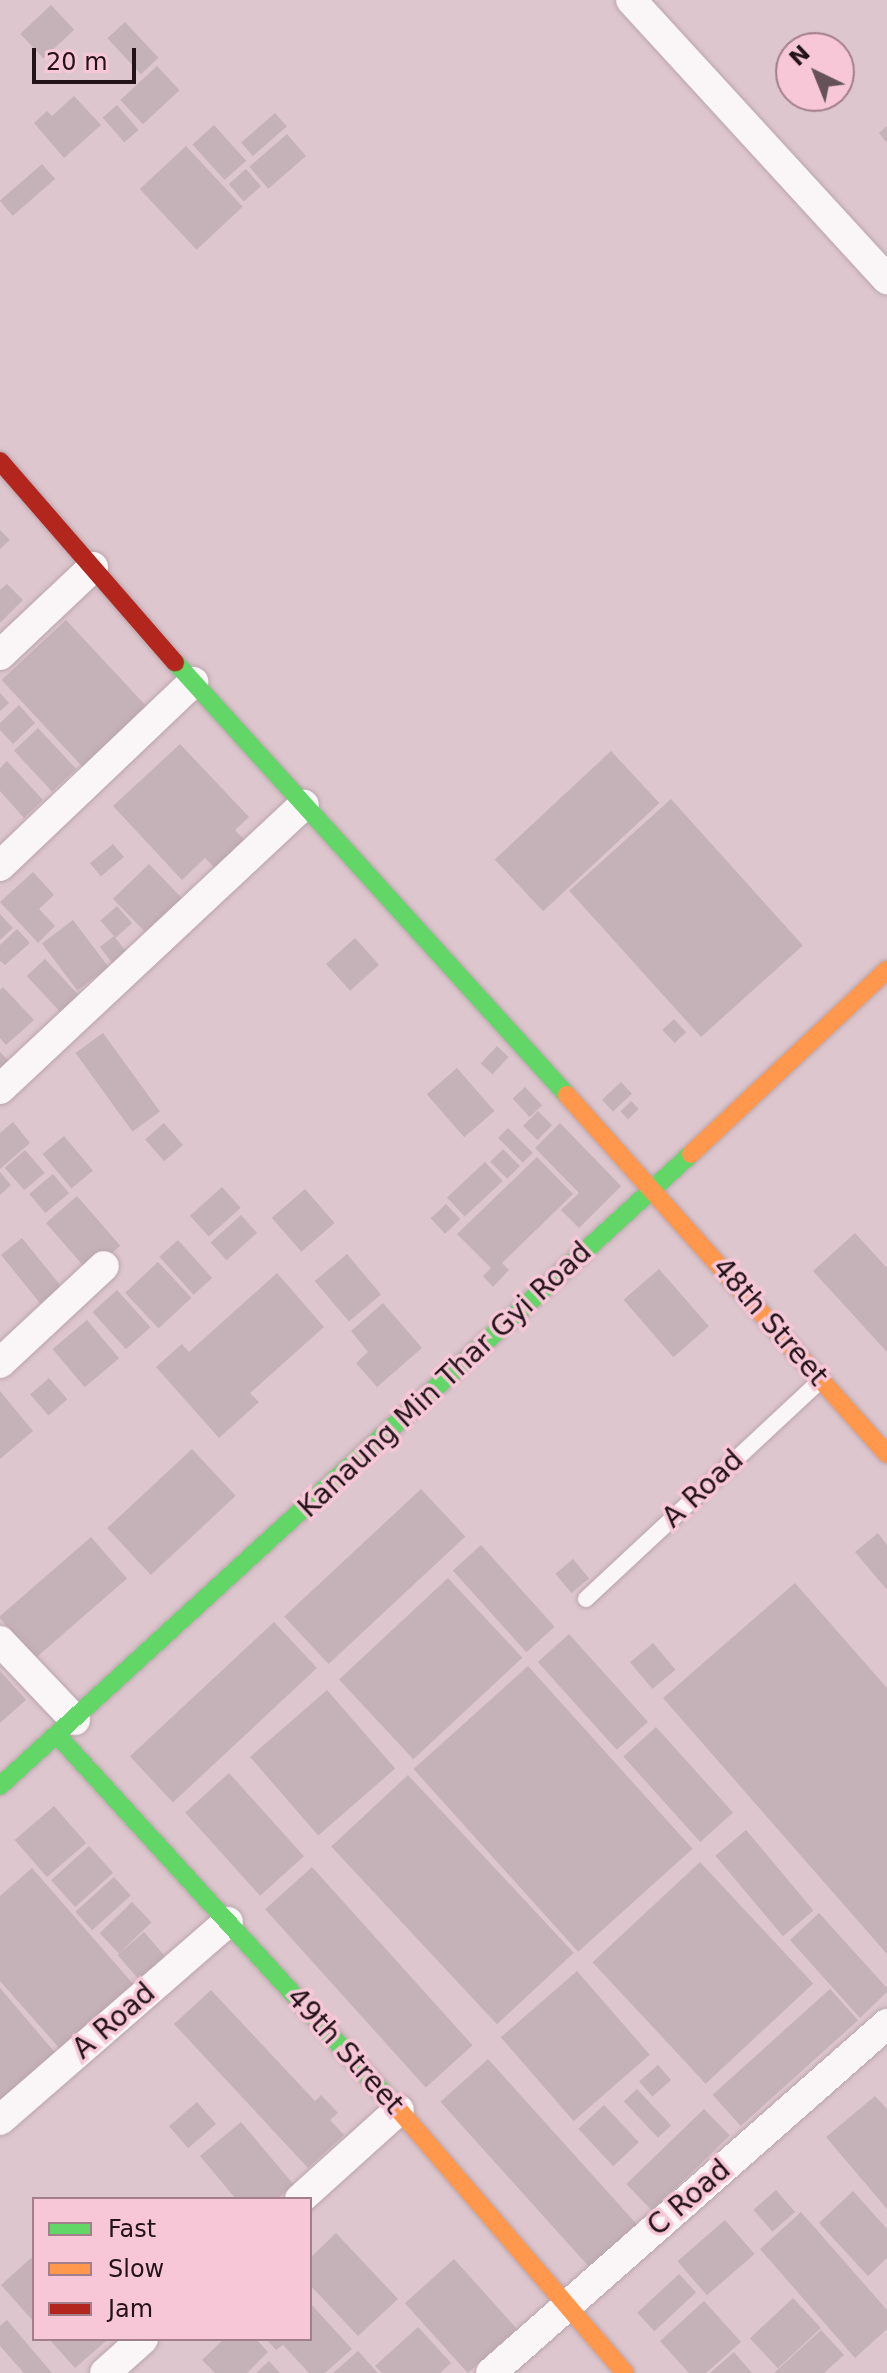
<!DOCTYPE html>
<style>
body{margin:0}
#map{position:relative;width:887px;height:2373px;overflow:hidden;background:#dec6ce;font-family:"DejaVu Sans",sans-serif}
div>[style]{position:absolute}
[style*='--x']{left:calc(var(--x)*1px);top:calc(var(--y)*1px);width:calc(var(--w)*1px);rotate:calc(var(--a)*1deg)}
.building>*{inset:0;background:#c5b1b8;transform-origin:0 0}
.roads{filter:drop-shadow(0 0 2px #b9a5ac) drop-shadow(0 0 2px #b9a5ac)}
.lane>*{height:16px;margin:-8px;padding:0 8px;transform-origin:8px;border-radius:8px;background:#faf6f8}
.street>*{height:30px;margin:-15px;padding:0 15px;transform-origin:15px;border-radius:15px;background:#faf6f8}
.fast>*{height:18px;margin:-9px;padding:0 9px;transform-origin:9px;border-radius:9px;background:#63d668}
.slow>*{height:18px;margin:-9px;padding:0 9px;transform-origin:9px;border-radius:9px;background:#ff974d}
.jam>*{height:18px;margin:-9px;padding:0 9px;transform-origin:9px;border-radius:9px;background:#b3261e}
span{translate:-50% -50%;white-space:nowrap;text-align:center;line-height:1.15;-webkit-text-stroke:7px #f7c7d7;paint-order:stroke}
.street-label{font-size:28px;color:#231319}
.legend{position:absolute;left:32px;top:2197px;width:280px;height:144px;box-sizing:border-box;background:#f7c7d7;border:2px solid #a27f8b;margin:0;padding:10px 14px;list-style:none;font-size:24px;color:#231319}
.legend li{display:flex;align-items:center;gap:16px;height:40px}
.legend b{width:40px;border:2px solid #a27f8b}
.north{position:absolute;left:775px;top:32px;width:80px;height:80px;box-sizing:border-box;background:#f7c7d7;border:2px solid #a27f8b;border-radius:50%;rotate:317deg;font-size:22px;font-weight:700;line-height:32px;text-align:center;color:#231319}
.north::after{content:'';display:block;margin:auto;width:28px;height:36px;background:#645258;clip-path:polygon(50% 0,100% 100%,50% 72%,0 100%)}
.scale{position:absolute;left:32px;top:48px;width:104px;height:36px;box-sizing:border-box;border:4px solid #231319;border-top:0;padding-left:10px;font-size:24px;line-height:28px;white-space:nowrap;color:#231319;-webkit-text-stroke:6px #f7c7d7;paint-order:stroke}
</style>
<div id="map">
<div class="building">
<i style="left:51px;top:5px;width:34px;height:42px;rotate:47deg"></i>
<i style="left:125px;top:22px;width:49px;height:24px;rotate:47deg"></i>
<i style="left:157px;top:66px;width:33px;height:50px;rotate:47deg"></i>
<i style="clip-path:polygon(74px 96px,101px 125px,64px 158px,34px 123px,47px 111px,52px 116px)"></i>
<i style="left:117px;top:105px;width:33px;height:19px;rotate:49deg"></i>
<i style="left:275px;top:113px;width:18px;height:45px;rotate:49deg"></i>
<i style="left:214px;top:125px;width:48px;height:29px;rotate:48deg"></i>
<i style="clip-path:polygon(887px 126px,887px 143px,879px 133px)"></i>
<i style="left:287px;top:134px;width:29px;height:50px;rotate:49deg"></i>
<i style="left:186px;top:146px;width:83px;height:63px;rotate:47deg"></i>
<i style="left:42px;top:164px;width:20px;height:56px;rotate:49deg"></i>
<i style="left:246px;top:169px;width:23px;height:23px;rotate:49deg"></i>
<i style="clip-path:polygon(0 530px,10px 540px,0 549px)"></i>
<i style="clip-path:polygon(7px 584px,23px 600px,0 623px,0 590px)"></i>
<i style="left:66px;top:620px;width:125px;height:88px;rotate:47deg"></i>
<i style="clip-path:polygon(0 693px,9px 703px,0 711px)"></i>
<i style="clip-path:polygon(19px 705px,35px 723px,13px 744px,0 730px,0 723px)"></i>
<i style="left:38px;top:728px;width:56px;height:33px;rotate:47deg"></i>
<i style="clip-path:polygon(180px 744px,249px 817px,235px 830px,249px 845px,220px 873px,205px 858px,182px 880px,113px 806px)"></i>
<i style="left:611px;top:751px;width:71px;height:159px;rotate:47deg"></i>
<i style="clip-path:polygon(7px 761px,43px 800px,24px 818px,0 791px,0 768px)"></i>
<i style="left:671px;top:799px;width:197px;height:137px;rotate:48deg"></i>
<i style="left:113px;top:844px;width:17px;height:30px;rotate:50deg"></i>
<i style="left:149px;top:864px;width:49px;height:50px;rotate:46deg"></i>
<i style="clip-path:polygon(33px 872px,54px 895px,39px 909px,55px 926px,38px 943px,0 902px)"></i>
<i style="left:117px;top:906px;width:23px;height:22px;rotate:49deg"></i>
<i style="clip-path:polygon(0 914px,13px 928px,0 940px)"></i>
<i style="left:73px;top:920px;width:59px;height:39px;rotate:53deg"></i>
<i style="clip-path:polygon(17px 929px,30px 943px,5px 965px,0 961px,0 945px)"></i>
<i style="left:114px;top:936px;width:23px;height:18px;rotate:52deg"></i>
<i style="left:355px;top:938px;width:36px;height:39px;rotate:48deg"></i>
<i style="left:45px;top:959px;width:53px;height:25px;rotate:47deg"></i>
<i style="clip-path:polygon(3px 987px,34px 1020px,6px 1045px,0 1038px,0 990px)"></i>
<i style="left:674px;top:1019px;width:18px;height:16px;rotate:47deg"></i>
<i style="left:103px;top:1033px;width:97px;height:34px;rotate:54deg"></i>
<i style="left:497px;top:1046px;width:16px;height:24px;rotate:43deg"></i>
<i style="clip-path:polygon(0 1052px,11px 1063px,0 1073px)"></i>
<i style="left:457px;top:1068px;width:57px;height:40px;rotate:49deg"></i>
<i style="left:621px;top:1082px;width:16px;height:26px;rotate:47deg"></i>
<i style="left:525px;top:1087px;width:25px;height:17px;rotate:47deg"></i>
<i style="left:631px;top:1101px;width:11px;height:15px;rotate:45deg"></i>
<i style="left:538px;top:1111px;width:20px;height:21px;rotate:45deg"></i>
<i style="clip-path:polygon(13px 1122px,30px 1143px,0 1169px,0 1133px)"></i>
<i style="left:164px;top:1123px;width:29px;height:25px;rotate:49deg"></i>
<i style="clip-path:polygon(560px 1123px,621px 1186px,579px 1228px,561px 1210px,579px 1193px,535px 1148px)"></i>
<i style="left:508px;top:1128px;width:35px;height:14px;rotate:45deg"></i>
<i style="left:64px;top:1136px;width:45px;height:28px;rotate:50deg"></i>
<i style="left:503px;top:1149px;width:24px;height:18px;rotate:45deg"></i>
<i style="left:25px;top:1150px;width:30px;height:27px;rotate:49deg"></i>
<i style="clip-path:polygon(537px 1157px,573px 1194px,502px 1263px,509px 1270px,493px 1287px,483px 1276px,491px 1268px,457px 1234px)"></i>
<i style="left:485px;top:1162px;width:26px;height:52px;rotate:47deg"></i>
<i style="clip-path:polygon(0 1172px,11px 1185px,0 1195px)"></i>
<i style="left:53px;top:1174px;width:25px;height:31px;rotate:50deg"></i>
<i style="left:222px;top:1187px;width:28px;height:43px;rotate:48deg"></i>
<i style="left:305px;top:1189px;width:45px;height:44px;rotate:49deg"></i>
<i style="left:77px;top:1196px;width:66px;height:41px;rotate:49deg"></i>
<i style="left:446px;top:1204px;width:21px;height:21px;rotate:47deg"></i>
<i style="left:241px;top:1215px;width:24px;height:41px;rotate:48deg"></i>
<i style="clip-path:polygon(855px 1233px,887px 1268px,887px 1352px,813px 1271px)"></i>
<i style="left:22px;top:1238px;width:63px;height:27px;rotate:51deg"></i>
<i style="left:178px;top:1240px;width:51px;height:25px;rotate:48deg"></i>
<i style="left:347px;top:1254px;width:53px;height:42px;rotate:50deg"></i>
<i style="left:158px;top:1262px;width:49px;height:45px;rotate:47deg"></i>
<i style="left:659px;top:1269px;width:76px;height:47px;rotate:49deg"></i>
<i style="clip-path:polygon(277px 1273px,324px 1327px,250px 1393px,259px 1402px,219px 1438px,156px 1367px,182px 1344px,189px 1352px)"></i>
<i style="left:117px;top:1290px;width:50px;height:33px;rotate:48deg"></i>
<i style="clip-path:polygon(383px 1303px,422px 1348px,377px 1387px,356px 1363px,368px 1352px,351px 1331px)"></i>
<i style="left:87px;top:1320px;width:50px;height:45px;rotate:50deg"></i>
<i style="left:49px;top:1378px;width:28px;height:25px;rotate:49deg"></i>
<i style="clip-path:polygon(0 1391px,33px 1431px,0 1459px)"></i>
<i style="left:192px;top:1449px;width:64px;height:116px;rotate:47deg"></i>
<i style="left:421px;top:1489px;width:65px;height:187px;rotate:47deg"></i>
<i style="clip-path:polygon(878px 1533px,887px 1545px,887px 1590px,855px 1552px)"></i>
<i style="left:91px;top:1537px;width:55px;height:122px;rotate:49deg"></i>
<i style="left:481px;top:1545px;width:110px;height:38px;rotate:48deg"></i>
<i style="left:573px;top:1559px;width:25px;height:23px;rotate:50deg"></i>
<i style="left:448px;top:1578px;width:109px;height:149px;rotate:47deg"></i>
<i style="clip-path:polygon(795px 1583px,887px 1688px,887px 1954px,663px 1698px)"></i>
<i style="left:274px;top:1622px;width:63px;height:197px;rotate:47deg"></i>
<i style="left:569px;top:1634px;width:118px;height:42px;rotate:48deg"></i>
<i style="left:653px;top:1643px;width:35px;height:30px;rotate:50deg"></i>
<i style="left:528px;top:1666px;width:246px;height:154px;rotate:48deg"></i>
<i style="clip-path:polygon(0 1671px,26px 1700px,0 1723px)"></i>
<i style="left:327px;top:1690px;width:104px;height:102px;rotate:49deg"></i>
<i style="left:656px;top:1727px;width:115px;height:44px;rotate:48deg"></i>
<i style="left:229px;top:1773px;width:112px;height:59px;rotate:48deg"></i>
<i style="left:408px;top:1775px;width:243px;height:105px;rotate:47deg"></i>
<i style="left:54px;top:1806px;width:49px;height:52px;rotate:49deg"></i>
<i style="left:746px;top:1830px;width:105px;height:40px;rotate:50deg"></i>
<i style="left:89px;top:1846px;width:36px;height:51px;rotate:48deg"></i>
<i style="left:700px;top:1862px;width:166px;height:147px;rotate:47deg"></i>
<i style="left:312px;top:1867px;width:240px;height:63px;rotate:48deg"></i>
<i style="clip-path:polygon(32px 1868px,141px 1993px,68px 2058px,0 1981px,0 1896px)"></i>
<i style="left:114px;top:1877px;width:25px;height:52px;rotate:48deg"></i>
<i style="left:132px;top:1902px;width:28px;height:45px;rotate:46deg"></i>
<i style="clip-path:polygon(819px 1913px,887px 1988px,887px 1992px,860px 2018px,790px 1940px)"></i>
<i style="left:144px;top:1932px;width:45px;height:35px;rotate:49deg"></i>
<i style="left:577px;top:1971px;width:111px;height:101px;rotate:49deg"></i>
<i style="clip-path:polygon(0 1988px,58px 2056px,0 2107px)"></i>
<i style="left:830px;top:1989px;width:42px;height:158px;rotate:48deg"></i>
<i style="clip-path:polygon(211px 1990px,315px 2101px,321px 2095px,338px 2113px,330px 2120px,344px 2135px,308px 2168px,174px 2024px)"></i>
<i style="left:488px;top:2059px;width:222px;height:64px;rotate:48deg"></i>
<i style="left:658px;top:2065px;width:20px;height:25px;rotate:49deg"></i>
<i style="left:637px;top:2089px;width:50px;height:18px;rotate:47deg"></i>
<i style="clip-path:polygon(875px 2096px,887px 2109px,887px 2209px,826px 2137px)"></i>
<i style="left:197px;top:2102px;width:29px;height:37px;rotate:49deg"></i>
<i style="left:604px;top:2105px;width:51px;height:35px;rotate:47deg"></i>
<i style="left:704px;top:2109px;width:37px;height:108px;rotate:46deg"></i>
<i style="clip-path:polygon(241px 2122px,294px 2185px,277px 2199px,236px 2199px,200px 2156px)"></i>
<i style="left:776px;top:2190px;width:29px;height:30px;rotate:49deg"></i>
<i style="clip-path:polygon(853px 2191px,887px 2229px,887px 2258px,868px 2276px,819px 2223px)"></i>
<i style="clip-path:polygon(801px 2212px,887px 2310px,887px 2329px,855px 2358px,760px 2249px)"></i>
<i style="left:725px;top:2220px;width:45px;height:63px;rotate:49deg"></i>
<i style="clip-path:polygon(336px 2233px,398px 2299px,358px 2336px,310px 2285px,310px 2258px)"></i>
<i style="clip-path:polygon(31px 2258px,34px 2261px,34px 2322px,1px 2285px)"></i>
<i style="left:454px;top:2259px;width:94px;height:66px;rotate:48deg"></i>
<i style="left:679px;top:2274px;width:25px;height:57px;rotate:47deg"></i>
<i style="left:793px;top:2298px;width:41px;height:59px;rotate:47deg"></i>
<i style="clip-path:polygon(704px 2301px,741px 2342px,706px 2373px,689px 2373px,660px 2341px)"></i>
<i style="clip-path:polygon(310px 2303px,352px 2349px,325px 2373px,309px 2373px,283px 2345px,276px 2350px,266px 2339px,310px 2339px)"></i>
<i style="clip-path:polygon(7px 2320px,52px 2373px,24px 2373px,0 2346px,0 2326px)"></i>
<i style="clip-path:polygon(418px 2327px,451px 2363px,440px 2373px,382px 2373px,375px 2366px)"></i>
<i style="clip-path:polygon(821px 2330px,844px 2355px,824px 2373px,774px 2373px)"></i>
<i style="clip-path:polygon(49px 2339px,104px 2339px,106px 2341px,75px 2368px)"></i>
<i style="clip-path:polygon(224px 2339px,256px 2339px,268px 2352px,247px 2373px,215px 2373px,202px 2360px)"></i>
<i style="clip-path:polygon(358px 2351px,378px 2373px,333px 2373px)"></i>
<i style="clip-path:polygon(734px 2352px,752px 2373px,710px 2373px)"></i>
<i style="clip-path:polygon(269px 2361px,280px 2373px,256px 2373px)"></i>
</div>
<div class="roads">
<div class="lane">
<i style="--x:586;--y:1599;--w:320;--a:-43"></i>
</div>
<div class="street">
<i style="--x:631;--y:0;--w:379;--a:47.5"></i>
<i style="--x:0;--y:655;--w:128;--a:-43.4"></i>
<i style="--x:0;--y:866;--w:267;--a:-43.6"></i>
<i style="--x:0;--y:1089;--w:416;--a:-43.1"></i>
<i style="--x:0;--y:1363;--w:142;--a:-43"></i>
<i style="--x:0;--y:1641;--w:109;--a:46.5"></i>
<i style="--x:0;--y:2120;--w:302;--a:-41"></i>
<i style="--x:300;--y:2199;--w:133;--a:-42"></i>
<i style="--x:105;--y:2373;--w:51;--a:-41.8"></i>
<i style="--x:491;--y:2373;--w:528;--a:-41.39"></i>
</div>
<div class="fast">
<i style="--x:175;--y:662;--w:584;--a:47.85"></i>
<i style="--x:58;--y:1736;--w:505;--a:47.65"></i>
<i style="--x:0;--y:1786;--w:936;--a:-42.45"></i>
</div>
<div class="slow">
<i style="--x:567;--y:1095;--w:481;--a:48.3"></i>
<i style="--x:691;--y:1154;--w:269;--a:-43.2"></i>
<i style="--x:398;--y:2109;--w:348;--a:49.3"></i>
</div>
<div class="jam">
<i style="--x:0;--y:461;--w:267;--a:49"></i>
</div>
</div>
<div class="street-label">
<span style="left:770px;top:1322px;rotate:49deg">48th Street</span>
<span style="left:445px;top:1380px;rotate:-43deg">Kanaung Min Thar Gyi Road</span>
<span style="left:703px;top:1489px;rotate:-43deg">A Road</span>
<span style="left:114px;top:2021px;rotate:-41deg">A Road</span>
<span style="left:345px;top:2051px;rotate:48deg">49th Street</span>
<span style="left:689px;top:2198px;rotate:-41deg">C Road</span>
</div>
<ul class="legend">
<li><b style="height:10px;background:#63d668"></b>Fast</li>
<li><b style="height:10px;background:#ff974d"></b>Slow</li>
<li><b style="height:10px;background:#b3261e"></b>Jam</li>
</ul>
<div class="north">N</div>
<div class="scale">20 m</div>
</div>
